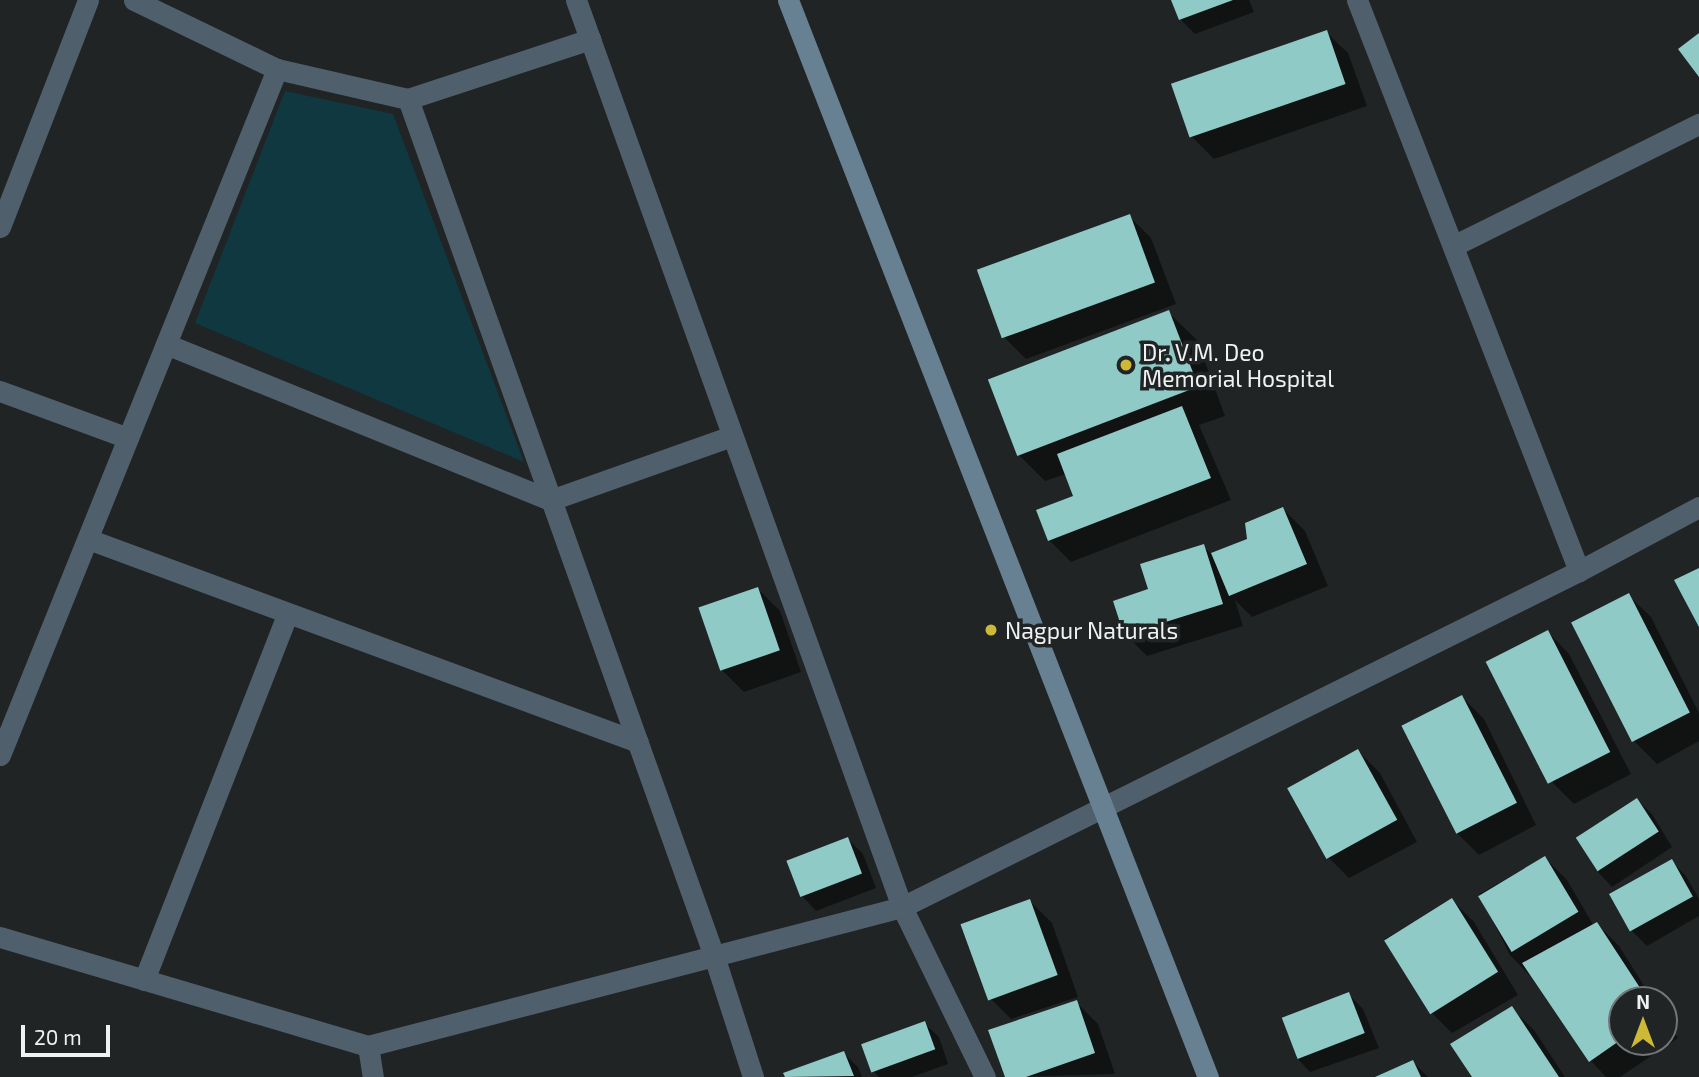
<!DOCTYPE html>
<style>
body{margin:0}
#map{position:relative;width:1699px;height:1077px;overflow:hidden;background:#202425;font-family:"Exo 2",sans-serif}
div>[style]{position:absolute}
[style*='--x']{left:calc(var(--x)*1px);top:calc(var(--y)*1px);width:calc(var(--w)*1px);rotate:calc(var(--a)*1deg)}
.green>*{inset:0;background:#103841}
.shadow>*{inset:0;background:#0007}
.building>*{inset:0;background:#8fcac7;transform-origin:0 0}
.street>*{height:21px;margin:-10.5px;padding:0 10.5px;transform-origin:10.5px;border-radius:10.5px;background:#4f5f6b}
.secondary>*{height:21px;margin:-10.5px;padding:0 10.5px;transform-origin:10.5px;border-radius:10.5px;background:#678193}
.dots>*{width:19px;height:19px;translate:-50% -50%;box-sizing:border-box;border:4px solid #202425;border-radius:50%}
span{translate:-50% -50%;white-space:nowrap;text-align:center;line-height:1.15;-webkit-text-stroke:7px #202425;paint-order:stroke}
.poi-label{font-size:23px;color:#eff1f2}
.left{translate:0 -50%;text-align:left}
.north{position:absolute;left:1608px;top:986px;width:70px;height:70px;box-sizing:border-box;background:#202425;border:2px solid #737677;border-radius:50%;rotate:0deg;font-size:19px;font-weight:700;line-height:28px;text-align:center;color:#eff1f2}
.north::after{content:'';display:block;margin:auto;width:24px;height:32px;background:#ceb837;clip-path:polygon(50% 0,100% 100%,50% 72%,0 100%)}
.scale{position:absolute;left:21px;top:1025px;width:89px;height:32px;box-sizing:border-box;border:4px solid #eff1f2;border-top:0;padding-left:9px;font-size:21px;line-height:24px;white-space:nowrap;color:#eff1f2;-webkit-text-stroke:5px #202425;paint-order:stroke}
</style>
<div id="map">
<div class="green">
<i style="clip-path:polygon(285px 91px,393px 114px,524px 462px,195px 323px)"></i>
</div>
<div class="shadow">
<i style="clip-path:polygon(1173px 0,1249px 0,1254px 12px,1195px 34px,1180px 19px)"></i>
<i style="clip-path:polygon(1326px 32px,1348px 53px,1367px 106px,1214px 159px,1192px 137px)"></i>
<i style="clip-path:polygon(1129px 216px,1151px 238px,1176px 304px,1026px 359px,1004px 337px)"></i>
<i style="clip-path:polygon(1168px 312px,1197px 340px,1225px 416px,1199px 425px,1231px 500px,1071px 562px,1049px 540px,1075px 497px,1066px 474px,1045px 481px,1017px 453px)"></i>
<i style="clip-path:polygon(1283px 509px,1305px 531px,1328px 586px,1252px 617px,1235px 600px,1243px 626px,1147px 656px,1125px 634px,1150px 591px,1203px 546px,1212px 555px,1248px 540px)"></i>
<i style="clip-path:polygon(758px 589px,780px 611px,801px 672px,744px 692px,722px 670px)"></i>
<i style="clip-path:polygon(1629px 596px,1651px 617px,1699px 713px,1699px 741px,1657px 764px,1635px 742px)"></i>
<i style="clip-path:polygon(1548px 632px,1569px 654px,1631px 774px,1574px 804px,1553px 783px)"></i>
<i style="clip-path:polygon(1462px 697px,1484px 719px,1536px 825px,1479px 855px,1457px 833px)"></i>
<i style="clip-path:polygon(1358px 751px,1380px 773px,1417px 842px,1349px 878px,1327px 856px)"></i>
<i style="clip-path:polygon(1637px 800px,1652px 814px,1672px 847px,1612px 887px,1598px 872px)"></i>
<i style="clip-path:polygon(848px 839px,863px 854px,876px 888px,816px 911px,802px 896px)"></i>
<i style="clip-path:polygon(1545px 858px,1567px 880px,1594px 926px,1597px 924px,1619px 946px,1653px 1000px,1622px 1000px,1622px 1042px,1664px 1042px,1664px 1016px,1678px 1038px,1620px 1077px,1606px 1077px,1590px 1060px,1531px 977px,1510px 955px,1479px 894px)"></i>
<i style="clip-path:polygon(1671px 861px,1686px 876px,1699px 899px,1699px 916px,1647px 946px,1632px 931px)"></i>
<i style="clip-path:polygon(1452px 900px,1474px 922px,1518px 995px,1452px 1033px,1430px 1011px,1385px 939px)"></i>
<i style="clip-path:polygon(1030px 901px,1052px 923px,1078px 997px,1011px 1019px,989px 997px)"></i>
<i style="clip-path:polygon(1348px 994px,1363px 1009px,1379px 1048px,1310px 1072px,1296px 1057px)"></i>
<i style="clip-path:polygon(1076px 1002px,1098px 1024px,1115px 1074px,1007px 1077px)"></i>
<i style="clip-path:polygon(1512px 1009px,1534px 1030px,1565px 1077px,1475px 1077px)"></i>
<i style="clip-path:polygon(924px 1023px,939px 1037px,948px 1064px,912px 1077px,879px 1077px,873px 1071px)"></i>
<i style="clip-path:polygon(843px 1053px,858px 1067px,862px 1077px,787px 1077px,786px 1074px)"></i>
<i style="clip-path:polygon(1413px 1062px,1428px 1077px,1379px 1077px)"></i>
</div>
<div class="building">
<i style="clip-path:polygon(1171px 0,1233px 0,1179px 20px)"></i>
<i style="left:1327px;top:30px;width:57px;height:165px;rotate:71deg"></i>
<i style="clip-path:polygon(1699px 33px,1699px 77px,1678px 49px)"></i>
<i style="left:1130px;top:214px;width:73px;height:163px;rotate:70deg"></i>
<i style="left:1169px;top:310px;width:82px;height:194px;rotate:69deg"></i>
<i style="clip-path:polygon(1182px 406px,1211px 478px,1048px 541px,1036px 510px,1073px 496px,1057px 454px)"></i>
<i style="clip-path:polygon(1283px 507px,1307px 564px,1229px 596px,1211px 553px,1247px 539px,1245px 523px)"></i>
<i style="clip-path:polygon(1204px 544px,1223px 604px,1124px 635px,1113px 601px,1148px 589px,1140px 564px)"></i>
<i style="clip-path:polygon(1699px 568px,1699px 627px,1674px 580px)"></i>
<i style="left:758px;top:587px;width:67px;height:63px;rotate:71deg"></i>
<i style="left:1629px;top:593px;width:134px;height:65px;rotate:63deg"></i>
<i style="left:1548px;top:630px;width:137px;height:70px;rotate:63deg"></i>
<i style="left:1462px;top:695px;width:121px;height:68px;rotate:63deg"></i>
<i style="left:1358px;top:749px;width:81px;height:81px;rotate:61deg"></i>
<i style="left:1637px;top:798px;width:40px;height:73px;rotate:57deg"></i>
<i style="left:848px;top:837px;width:39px;height:66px;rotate:69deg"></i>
<i style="left:1545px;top:856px;width:65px;height:78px;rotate:59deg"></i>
<i style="left:1672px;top:859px;width:43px;height:72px;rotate:61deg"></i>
<i style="left:1452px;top:898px;width:87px;height:80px;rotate:58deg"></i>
<i style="left:1030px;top:899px;width:81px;height:74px;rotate:70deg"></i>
<i style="clip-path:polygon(1597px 922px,1648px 1000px,1622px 1000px,1622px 1039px,1589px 1062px,1522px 963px)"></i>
<i style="left:1349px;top:992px;width:44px;height:72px;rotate:69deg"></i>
<i style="clip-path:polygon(1077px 1000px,1095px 1053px,1026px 1077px,1005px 1077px,988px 1030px)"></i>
<i style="clip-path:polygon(1512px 1006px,1559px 1077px,1472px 1077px,1450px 1044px)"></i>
<i style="left:925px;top:1021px;width:30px;height:68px;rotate:70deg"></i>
<i style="clip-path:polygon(844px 1051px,854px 1076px,785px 1077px,783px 1073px)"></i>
<i style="clip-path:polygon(1413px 1060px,1421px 1077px,1375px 1077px)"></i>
</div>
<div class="street">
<i style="--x:134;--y:0;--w:159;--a:25.8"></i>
<i style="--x:277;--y:69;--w:134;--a:12.9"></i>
<i style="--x:408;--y:99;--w:192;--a:-18.2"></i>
<i style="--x:576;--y:0;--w:964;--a:70.23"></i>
<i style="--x:902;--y:907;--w:189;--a:64"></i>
<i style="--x:1357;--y:0;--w:613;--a:68.75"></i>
<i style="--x:408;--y:99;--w:910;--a:70.35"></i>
<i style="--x:714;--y:956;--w:127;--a:72.1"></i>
<i style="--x:0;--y:227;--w:243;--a:-68.8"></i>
<i style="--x:1453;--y:246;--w:275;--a:-26.4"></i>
<i style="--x:166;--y:344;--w:415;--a:22.1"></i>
<i style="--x:551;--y:500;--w:192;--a:-19.5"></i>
<i style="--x:0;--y:391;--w:136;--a:20.2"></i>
<i style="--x:88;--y:539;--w:586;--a:20.26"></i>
<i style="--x:0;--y:755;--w:740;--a:-68.01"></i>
<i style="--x:0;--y:937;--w:384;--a:16.5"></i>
<i style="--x:368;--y:1046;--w:552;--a:-14.59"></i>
<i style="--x:902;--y:907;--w:756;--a:-26.4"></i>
<i style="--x:1579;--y:571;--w:136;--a:-28.1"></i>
<i style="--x:144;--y:980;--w:394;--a:-68.6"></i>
<i style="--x:368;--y:1046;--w:31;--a:81"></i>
</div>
<div class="secondary">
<i style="--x:788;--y:0;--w:1156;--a:68.7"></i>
</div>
<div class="dots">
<i style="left:1126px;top:365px;background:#ceb837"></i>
<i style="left:991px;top:630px;background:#ceb837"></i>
</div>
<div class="poi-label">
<span class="left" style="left:1142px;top:365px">Dr. V.M. Deo<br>Memorial Hospital</span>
<span class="left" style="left:1005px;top:630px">Nagpur Naturals</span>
</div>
<div class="north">N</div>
<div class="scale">20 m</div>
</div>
